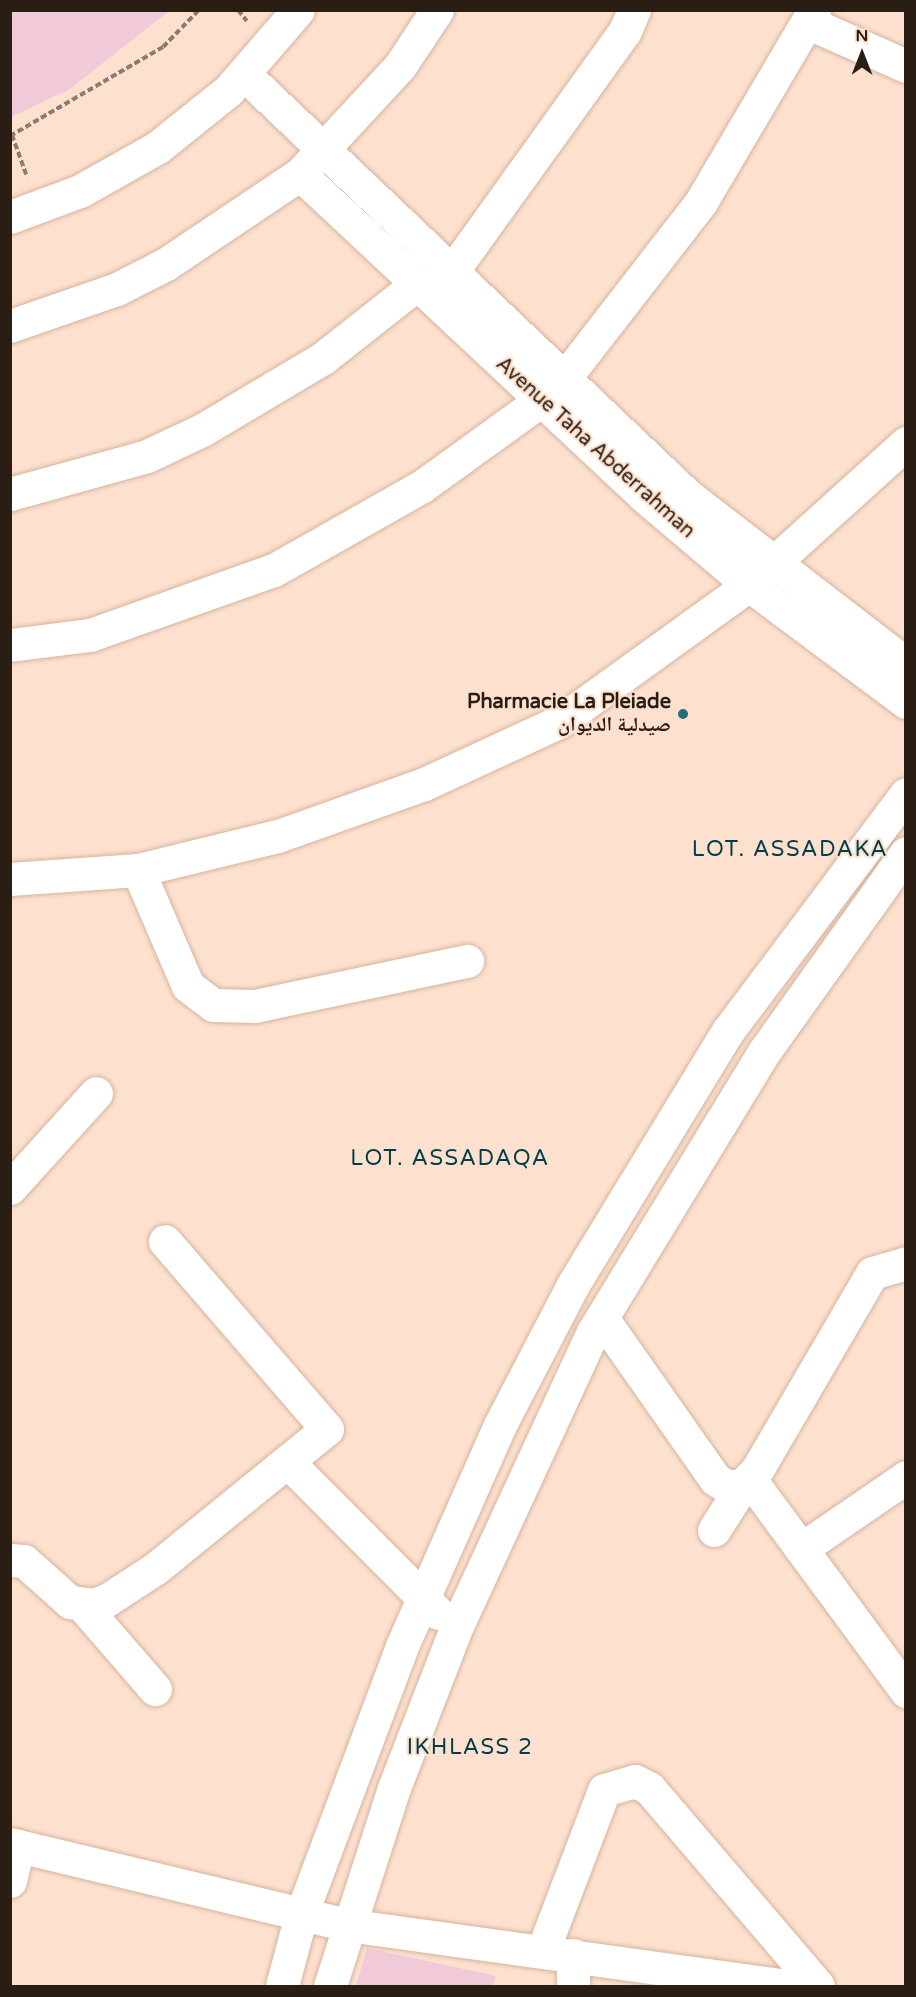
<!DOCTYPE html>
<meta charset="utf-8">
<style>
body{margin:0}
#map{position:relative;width:916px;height:1997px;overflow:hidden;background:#fde1ce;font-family:"Varela Round","Noto Naskh Arabic",sans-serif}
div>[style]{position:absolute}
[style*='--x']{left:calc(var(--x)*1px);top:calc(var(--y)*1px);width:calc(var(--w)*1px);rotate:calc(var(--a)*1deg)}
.green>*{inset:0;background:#f1cada}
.path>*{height:4px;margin-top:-2px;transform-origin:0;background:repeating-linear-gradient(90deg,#8f7b6e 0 6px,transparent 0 9px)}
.roads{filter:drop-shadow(0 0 2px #d6b49e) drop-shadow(0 0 2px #d6b49e)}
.minor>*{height:33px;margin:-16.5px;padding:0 16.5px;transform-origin:16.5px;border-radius:16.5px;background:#fff}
.dots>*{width:16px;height:16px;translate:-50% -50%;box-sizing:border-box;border:3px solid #fde1ce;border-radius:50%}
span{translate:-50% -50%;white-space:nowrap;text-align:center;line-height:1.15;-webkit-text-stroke:4.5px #fde1ce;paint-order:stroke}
.street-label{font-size:20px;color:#291d14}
.poi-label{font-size:20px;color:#291d14;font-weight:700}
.right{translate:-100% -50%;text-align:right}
.quarter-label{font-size:22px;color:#003d4a;letter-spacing:1.5px}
.frame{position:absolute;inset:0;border:12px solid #291d14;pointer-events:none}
.north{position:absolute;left:832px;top:24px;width:60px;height:60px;-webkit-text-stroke:4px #fde1ce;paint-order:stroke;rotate:0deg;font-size:16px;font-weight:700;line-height:24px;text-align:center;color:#291d14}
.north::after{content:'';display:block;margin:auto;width:21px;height:27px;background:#291d14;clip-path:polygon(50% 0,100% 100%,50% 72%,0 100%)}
</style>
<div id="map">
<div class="green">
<i style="clip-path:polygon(11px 10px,169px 10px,169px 11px,70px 89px,11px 117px)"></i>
<i style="clip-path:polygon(367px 1948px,496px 1976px,493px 1986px,356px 1986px)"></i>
</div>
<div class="path">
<i style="--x:238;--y:10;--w:14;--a:51"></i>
<i style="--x:12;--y:135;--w:45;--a:70.3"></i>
<i style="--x:10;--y:136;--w:177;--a:-30.2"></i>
<i style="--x:163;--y:47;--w:52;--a:-45.8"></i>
</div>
<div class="roads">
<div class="minor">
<i style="--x:809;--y:23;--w:106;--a:23.9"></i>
<i style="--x:244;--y:74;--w:613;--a:43.54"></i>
<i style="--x:688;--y:496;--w:275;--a:37.6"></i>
<i style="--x:300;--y:174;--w:471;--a:43.1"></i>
<i style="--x:644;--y:496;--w:138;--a:40.3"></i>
<i style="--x:749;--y:585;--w:196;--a:36.7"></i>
<i style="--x:10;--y:217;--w:75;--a:-20.4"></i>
<i style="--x:80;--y:191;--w:90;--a:-29.4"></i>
<i style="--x:158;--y:147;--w:90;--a:-38.7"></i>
<i style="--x:228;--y:91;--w:107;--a:-49.2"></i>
<i style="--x:451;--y:273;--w:298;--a:-54.3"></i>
<i style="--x:625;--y:31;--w:23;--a:-67"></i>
<i style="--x:10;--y:326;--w:113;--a:-19.1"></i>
<i style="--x:117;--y:289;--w:55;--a:-27"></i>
<i style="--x:166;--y:264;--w:161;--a:-33.9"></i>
<i style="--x:300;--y:174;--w:147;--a:-47.2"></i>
<i style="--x:400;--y:66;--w:67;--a:-56.5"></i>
<i style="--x:10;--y:494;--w:142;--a:-15.5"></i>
<i style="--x:147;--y:456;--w:63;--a:-25.3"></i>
<i style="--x:204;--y:429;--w:139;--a:-30.8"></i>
<i style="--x:323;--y:358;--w:120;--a:-38.2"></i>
<i style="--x:10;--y:645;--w:81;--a:-7.1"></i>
<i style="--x:90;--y:635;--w:195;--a:-19.5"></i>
<i style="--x:274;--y:570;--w:169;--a:-29.5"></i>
<i style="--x:421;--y:487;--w:147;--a:-35.9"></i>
<i style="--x:540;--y:401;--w:31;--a:-42"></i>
<i style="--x:563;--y:380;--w:225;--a:-52.2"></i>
<i style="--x:701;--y:202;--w:223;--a:-59.5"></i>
<i style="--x:138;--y:870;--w:126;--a:66.7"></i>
<i style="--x:188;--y:986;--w:31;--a:37"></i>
<i style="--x:213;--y:1005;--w:42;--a:1.4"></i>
<i style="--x:255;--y:1006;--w:217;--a:-12"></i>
<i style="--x:10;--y:879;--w:128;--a:-4"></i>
<i style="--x:138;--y:870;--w:144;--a:-13.7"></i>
<i style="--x:278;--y:836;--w:155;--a:-19.6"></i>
<i style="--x:424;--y:784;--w:149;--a:-24.7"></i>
<i style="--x:559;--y:722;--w:234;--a:-35.8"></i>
<i style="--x:749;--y:585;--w:212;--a:-42.1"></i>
<i style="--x:10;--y:1188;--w:128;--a:-47.8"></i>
<i style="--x:602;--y:1318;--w:197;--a:54.9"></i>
<i style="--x:715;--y:1479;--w:13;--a:32"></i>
<i style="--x:726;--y:1486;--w:16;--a:0"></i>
<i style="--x:742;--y:1486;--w:22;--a:-47"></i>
<i style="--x:757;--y:1470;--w:228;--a:-59.7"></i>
<i style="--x:872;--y:1273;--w:35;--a:-16"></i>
<i style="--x:289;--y:1463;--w:211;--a:45.2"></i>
<i style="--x:749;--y:1478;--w:265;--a:53.6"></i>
<i style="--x:714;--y:1530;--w:52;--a:-57.5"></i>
<i style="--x:801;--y:1549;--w:127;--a:-34.4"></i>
<i style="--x:10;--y:1560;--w:14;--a:4"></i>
<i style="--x:24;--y:1561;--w:62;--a:41.7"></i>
<i style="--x:70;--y:1602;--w:24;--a:7"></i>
<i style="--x:94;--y:1605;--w:14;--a:-21"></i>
<i style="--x:107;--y:1600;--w:59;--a:-33.1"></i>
<i style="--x:156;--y:1568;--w:220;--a:-39.1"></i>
<i style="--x:327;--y:1429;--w:248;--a:-130.8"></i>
<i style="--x:83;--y:1606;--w:110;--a:49.1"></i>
<i style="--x:10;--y:1844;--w:347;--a:13.5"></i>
<i style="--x:347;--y:1925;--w:443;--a:7.9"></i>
<i style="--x:10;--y:1881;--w:36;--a:-77"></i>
<i style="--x:543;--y:1950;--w:171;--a:-69.1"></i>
<i style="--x:604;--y:1790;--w:32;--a:-16"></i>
<i style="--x:635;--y:1781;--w:16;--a:27"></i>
<i style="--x:649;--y:1788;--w:260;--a:49.5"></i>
<i style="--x:573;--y:1955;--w:31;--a:90"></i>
<i style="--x:282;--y:1986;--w:73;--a:-75"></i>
<i style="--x:301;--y:1915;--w:287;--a:-69.4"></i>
<i style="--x:402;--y:1646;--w:242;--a:-66.1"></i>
<i style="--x:500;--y:1425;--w:160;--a:-62.5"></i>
<i style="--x:574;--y:1283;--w:295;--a:-58.6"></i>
<i style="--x:728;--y:1031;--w:296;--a:-53.1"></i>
<i style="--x:330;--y:1986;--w:208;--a:-72.1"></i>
<i style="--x:394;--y:1788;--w:172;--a:-68.8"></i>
<i style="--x:456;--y:1628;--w:326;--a:-65.2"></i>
<i style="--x:593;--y:1332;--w:328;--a:-58.6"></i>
<i style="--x:764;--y:1052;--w:244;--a:-54.5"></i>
</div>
</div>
<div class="dots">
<i style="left:683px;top:714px;background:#286b7d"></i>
</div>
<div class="street-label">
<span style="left:595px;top:448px;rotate:42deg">Avenue Taha Abderrahman</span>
</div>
<div class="poi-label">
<span class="right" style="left:671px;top:714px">Pharmacie La Pleiade<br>صيدلية الديوان</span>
</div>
<div class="quarter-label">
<span style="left:790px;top:850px">LOT. ASSADAKA</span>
<span style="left:450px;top:1159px">LOT. ASSADAQA</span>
<span style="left:470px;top:1748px">IKHLASS 2</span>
</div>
<div class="frame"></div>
<div class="north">N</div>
</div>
